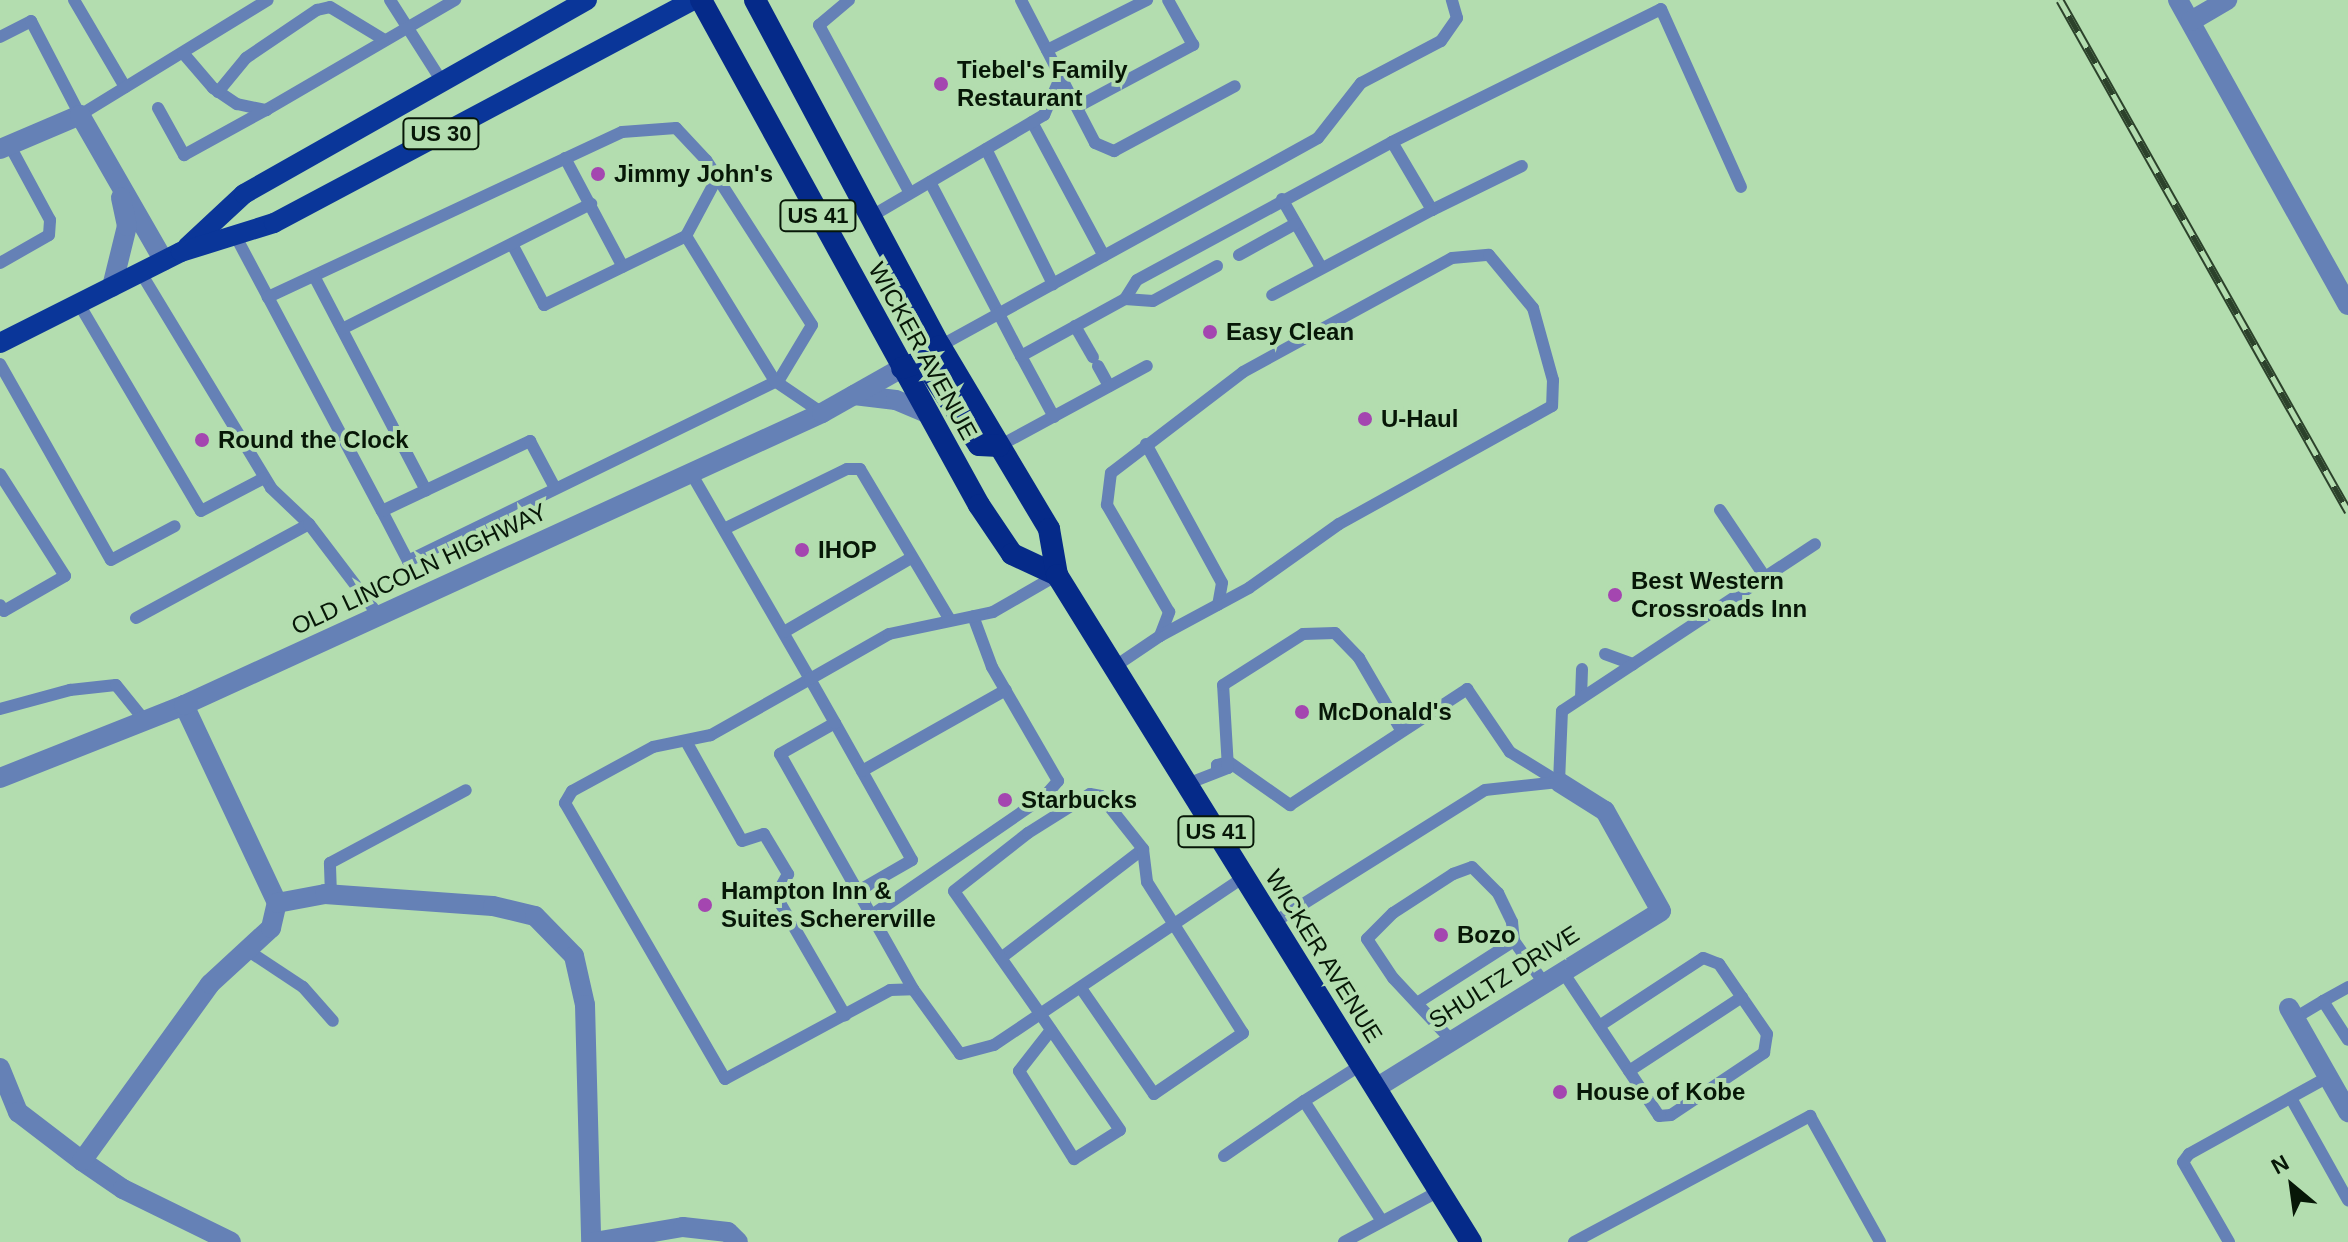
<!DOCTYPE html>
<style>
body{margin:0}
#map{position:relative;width:2348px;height:1242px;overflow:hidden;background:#b3ddaf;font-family:Arial,sans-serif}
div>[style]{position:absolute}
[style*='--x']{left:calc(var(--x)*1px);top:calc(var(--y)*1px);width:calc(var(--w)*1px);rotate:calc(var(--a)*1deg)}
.service>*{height:12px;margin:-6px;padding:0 6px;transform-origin:6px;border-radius:6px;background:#6581b6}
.minor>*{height:20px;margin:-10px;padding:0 10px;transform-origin:10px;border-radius:10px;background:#6581b6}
.primary>*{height:20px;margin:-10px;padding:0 10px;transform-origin:10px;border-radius:10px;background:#0a3699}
.trunk>*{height:22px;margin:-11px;padding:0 11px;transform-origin:11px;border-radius:11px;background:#052a89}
.rail>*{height:9px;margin-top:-4.5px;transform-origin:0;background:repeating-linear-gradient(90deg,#b3ddaf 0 18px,#2c422b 0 36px);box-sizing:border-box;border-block:2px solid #2c422b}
.dots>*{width:22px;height:22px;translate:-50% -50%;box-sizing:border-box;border:4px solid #b3ddaf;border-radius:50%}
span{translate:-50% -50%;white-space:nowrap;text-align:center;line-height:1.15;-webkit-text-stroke:8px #b3ddaf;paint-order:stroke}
.shield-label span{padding:2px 6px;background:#b3ddaf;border:2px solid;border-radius:6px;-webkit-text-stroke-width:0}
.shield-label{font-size:22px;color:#071707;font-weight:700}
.poi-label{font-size:24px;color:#071707;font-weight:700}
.left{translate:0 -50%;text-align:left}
.street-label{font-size:24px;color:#071707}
.north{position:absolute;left:2252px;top:1146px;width:80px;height:80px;-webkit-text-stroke:6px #b3ddaf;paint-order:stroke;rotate:331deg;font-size:22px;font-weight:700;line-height:32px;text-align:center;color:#071707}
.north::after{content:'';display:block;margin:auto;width:28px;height:36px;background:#071707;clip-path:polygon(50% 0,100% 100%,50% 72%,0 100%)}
</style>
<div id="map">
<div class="service">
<i style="--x:74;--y:0;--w:101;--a:59.6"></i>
<i style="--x:390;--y:0;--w:95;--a:57.5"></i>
<i style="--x:849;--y:0;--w:39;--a:140"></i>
<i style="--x:819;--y:25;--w:191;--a:61.6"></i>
<i style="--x:1021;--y:0;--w:161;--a:62.6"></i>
<i style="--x:1095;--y:143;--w:21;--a:23"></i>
<i style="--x:1114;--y:151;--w:137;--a:-28.2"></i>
<i style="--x:0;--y:37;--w:35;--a:-27"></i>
<i style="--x:31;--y:21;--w:106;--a:62.5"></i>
<i style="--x:80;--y:115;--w:220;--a:-31.5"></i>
<i style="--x:1047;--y:50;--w:112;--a:-26.6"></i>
<i style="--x:183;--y:53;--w:46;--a:49.4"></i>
<i style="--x:213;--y:88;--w:29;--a:34"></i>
<i style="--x:237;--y:104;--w:30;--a:12"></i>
<i style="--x:266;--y:110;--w:219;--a:-30.2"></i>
<i style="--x:218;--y:92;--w:44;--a:-50.5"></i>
<i style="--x:246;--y:58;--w:86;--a:-34.1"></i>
<i style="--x:317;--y:10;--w:13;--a:-13"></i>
<i style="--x:330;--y:7;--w:62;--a:31.1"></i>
<i style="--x:1077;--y:107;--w:132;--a:-28.1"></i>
<i style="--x:1193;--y:45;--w:51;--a:-119.1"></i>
<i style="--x:158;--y:108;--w:54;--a:61"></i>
<i style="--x:184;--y:155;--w:94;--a:-28.8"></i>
<i style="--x:1032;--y:122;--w:152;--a:61.8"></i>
<i style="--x:1392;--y:142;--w:300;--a:-26.3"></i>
<i style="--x:1661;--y:9;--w:195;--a:65.8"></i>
<i style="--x:986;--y:149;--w:151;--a:63.6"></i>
<i style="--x:565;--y:158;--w:123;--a:62"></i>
<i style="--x:930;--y:182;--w:196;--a:62.4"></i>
<i style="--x:1282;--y:199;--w:78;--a:60.2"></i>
<i style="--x:1432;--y:210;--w:100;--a:-26.1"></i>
<i style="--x:870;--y:217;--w:202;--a:-30.4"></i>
<i style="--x:1044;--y:115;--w:43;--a:-66.4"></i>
<i style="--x:235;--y:235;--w:70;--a:62"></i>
<i style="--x:268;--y:297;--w:242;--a:62"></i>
<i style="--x:382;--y:511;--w:56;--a:62.5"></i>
<i style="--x:408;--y:561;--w:413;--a:-26"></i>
<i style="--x:779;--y:380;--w:64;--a:-59"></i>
<i style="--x:812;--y:325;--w:196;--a:-122.7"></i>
<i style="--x:706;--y:160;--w:44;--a:-133.2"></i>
<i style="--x:676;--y:128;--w:54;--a:175.8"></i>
<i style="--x:622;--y:132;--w:391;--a:155"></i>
<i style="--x:686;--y:236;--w:170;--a:58.5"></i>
<i style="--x:775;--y:381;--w:57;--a:34.2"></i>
<i style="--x:512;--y:244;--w:69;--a:62.3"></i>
<i style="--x:544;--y:305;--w:158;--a:-25.9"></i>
<i style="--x:686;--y:236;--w:66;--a:-61.9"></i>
<i style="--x:1239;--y:255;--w:64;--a:-29"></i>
<i style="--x:0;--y:263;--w:56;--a:-29.7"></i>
<i style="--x:49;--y:235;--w:15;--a:-86"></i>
<i style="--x:50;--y:220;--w:82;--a:-118.4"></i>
<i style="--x:141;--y:273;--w:251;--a:58.8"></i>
<i style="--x:271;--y:488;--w:52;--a:43.5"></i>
<i style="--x:314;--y:276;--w:242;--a:62.4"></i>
<i style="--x:1125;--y:299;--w:28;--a:4"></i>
<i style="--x:1153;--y:301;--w:73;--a:-28.7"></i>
<i style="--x:79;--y:304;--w:240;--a:59.5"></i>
<i style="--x:201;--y:511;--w:71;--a:-27.6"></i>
<i style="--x:1075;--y:326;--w:36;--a:60"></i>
<i style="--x:342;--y:329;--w:279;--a:-26.7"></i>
<i style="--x:940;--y:346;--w:431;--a:-28.8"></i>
<i style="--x:1318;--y:138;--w:70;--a:-52"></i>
<i style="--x:1361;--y:83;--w:90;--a:-27.7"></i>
<i style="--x:1441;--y:41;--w:28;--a:-55"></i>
<i style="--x:1457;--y:18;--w:19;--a:-106"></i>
<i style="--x:0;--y:364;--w:225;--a:60.5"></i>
<i style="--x:111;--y:560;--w:72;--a:-28"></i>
<i style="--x:1098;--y:366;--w:23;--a:61"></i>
<i style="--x:1054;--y:417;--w:69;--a:-118.4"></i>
<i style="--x:1021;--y:356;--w:119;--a:-28.7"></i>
<i style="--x:1125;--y:299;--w:22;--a:-58"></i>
<i style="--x:1137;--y:280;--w:290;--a:-28.4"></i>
<i style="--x:1392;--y:142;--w:79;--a:59.5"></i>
<i style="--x:1432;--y:210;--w:181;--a:152"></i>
<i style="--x:1146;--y:444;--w:158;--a:61.3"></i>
<i style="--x:1222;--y:583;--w:22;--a:100"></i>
<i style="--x:999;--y:446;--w:168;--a:-28.4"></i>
<i style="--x:691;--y:473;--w:238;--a:60"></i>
<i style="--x:810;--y:679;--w:114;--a:150.5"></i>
<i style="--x:711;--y:735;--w:59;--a:168.3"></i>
<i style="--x:653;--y:747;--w:92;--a:151.5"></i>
<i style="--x:572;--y:791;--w:14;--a:120"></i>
<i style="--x:565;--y:803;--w:319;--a:59.9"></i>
<i style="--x:725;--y:1079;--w:187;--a:-28.3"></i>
<i style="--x:890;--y:990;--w:23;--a:-2"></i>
<i style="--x:913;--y:989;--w:80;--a:54.1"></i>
<i style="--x:960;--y:1054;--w:35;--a:-15"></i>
<i style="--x:994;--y:1045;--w:301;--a:-33.9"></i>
<i style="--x:0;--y:474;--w:121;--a:57.5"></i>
<i style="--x:65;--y:576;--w:70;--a:150.2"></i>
<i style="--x:4;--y:611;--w:7;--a:-124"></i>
<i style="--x:1720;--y:510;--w:81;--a:56.1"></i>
<i style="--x:382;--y:511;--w:164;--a:-25.3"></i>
<i style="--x:530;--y:441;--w:53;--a:62"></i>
<i style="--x:724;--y:529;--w:137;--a:-26"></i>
<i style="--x:847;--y:469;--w:13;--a:0"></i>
<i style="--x:860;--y:469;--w:176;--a:59.2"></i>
<i style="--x:136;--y:618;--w:197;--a:-28.5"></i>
<i style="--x:309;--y:524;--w:116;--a:52.7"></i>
<i style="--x:784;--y:632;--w:147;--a:-30.2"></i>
<i style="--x:1605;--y:654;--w:30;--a:20"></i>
<i style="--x:1114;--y:667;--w:55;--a:-34"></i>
<i style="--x:1160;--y:636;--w:26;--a:-69"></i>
<i style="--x:1169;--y:612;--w:124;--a:-120.1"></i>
<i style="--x:1107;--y:505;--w:32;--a:-83"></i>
<i style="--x:1111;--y:473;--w:166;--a:-37.4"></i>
<i style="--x:1243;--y:372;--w:238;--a:-28.6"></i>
<i style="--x:1452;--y:258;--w:37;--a:-5"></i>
<i style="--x:1489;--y:255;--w:69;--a:50.3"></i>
<i style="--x:1533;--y:308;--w:75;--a:74.5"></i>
<i style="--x:1553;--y:380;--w:26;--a:92"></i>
<i style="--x:1552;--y:406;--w:244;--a:151"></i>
<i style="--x:1339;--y:524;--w:110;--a:144.6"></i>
<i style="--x:1249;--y:588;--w:101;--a:151.7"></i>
<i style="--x:1581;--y:698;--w:29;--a:-88"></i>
<i style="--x:0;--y:709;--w:73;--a:-15.2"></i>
<i style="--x:70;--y:690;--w:46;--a:-6.2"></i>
<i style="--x:116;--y:685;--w:46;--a:51.1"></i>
<i style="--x:835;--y:723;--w:157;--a:60.7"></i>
<i style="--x:912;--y:860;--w:62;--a:150.1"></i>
<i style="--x:687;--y:743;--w:112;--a:60.7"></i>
<i style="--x:742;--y:841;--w:23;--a:-18"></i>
<i style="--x:764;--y:834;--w:47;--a:59"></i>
<i style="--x:788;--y:874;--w:25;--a:119"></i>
<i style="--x:776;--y:896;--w:138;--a:59.9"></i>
<i style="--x:1217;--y:770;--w:5;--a:-90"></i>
<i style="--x:1217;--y:765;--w:12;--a:-14"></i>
<i style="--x:1229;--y:762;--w:75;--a:35.2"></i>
<i style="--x:1290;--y:805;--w:212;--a:-33.2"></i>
<i style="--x:1467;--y:689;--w:76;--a:55.7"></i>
<i style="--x:1510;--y:752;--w:57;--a:31.5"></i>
<i style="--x:862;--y:771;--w:165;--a:-29.4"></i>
<i style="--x:1559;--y:782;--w:71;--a:-87.6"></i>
<i style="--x:1562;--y:711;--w:303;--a:-33.4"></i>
<i style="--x:1187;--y:784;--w:44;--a:-21.3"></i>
<i style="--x:1228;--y:768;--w:83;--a:-93.4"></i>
<i style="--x:1223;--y:685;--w:95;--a:-32.5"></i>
<i style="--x:1303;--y:634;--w:32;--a:-2"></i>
<i style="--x:1335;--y:633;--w:35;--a:46"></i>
<i style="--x:1359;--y:658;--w:83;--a:59.7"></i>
<i style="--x:331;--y:895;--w:32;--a:-92"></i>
<i style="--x:330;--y:863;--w:154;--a:-28.2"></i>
<i style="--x:872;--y:915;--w:210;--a:-34.5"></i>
<i style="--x:1045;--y:796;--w:20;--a:-49"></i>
<i style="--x:1058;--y:781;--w:132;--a:-120.1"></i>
<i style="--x:992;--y:667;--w:54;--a:-110.4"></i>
<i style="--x:1273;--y:923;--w:250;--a:-32.1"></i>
<i style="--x:1485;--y:790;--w:74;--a:-6.2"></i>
<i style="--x:247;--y:950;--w:67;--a:33.5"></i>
<i style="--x:303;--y:987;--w:45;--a:48.6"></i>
<i style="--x:1001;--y:958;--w:179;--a:-37.5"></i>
<i style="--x:1563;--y:972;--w:173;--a:56.3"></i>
<i style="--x:1659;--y:1116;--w:12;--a:-5"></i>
<i style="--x:1671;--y:1115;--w:112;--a:-33.7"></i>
<i style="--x:1764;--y:1053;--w:19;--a:-81"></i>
<i style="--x:1767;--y:1034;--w:85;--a:-124.4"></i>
<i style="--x:1719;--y:964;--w:17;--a:-159"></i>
<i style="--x:1703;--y:958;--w:124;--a:146.8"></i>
<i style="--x:913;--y:989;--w:270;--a:-119.5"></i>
<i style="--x:780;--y:754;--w:63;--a:-29.4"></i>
<i style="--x:835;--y:723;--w:51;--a:-119.6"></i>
<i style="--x:810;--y:679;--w:91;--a:-29.7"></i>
<i style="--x:889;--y:634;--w:106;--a:-11.9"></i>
<i style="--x:993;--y:612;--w:74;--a:-30"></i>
<i style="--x:2323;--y:1001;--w:29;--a:-29"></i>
<i style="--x:1417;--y:1003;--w:115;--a:-32.6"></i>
<i style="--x:2295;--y:1018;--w:33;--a:-31"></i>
<i style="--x:2323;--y:1001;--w:46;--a:57.3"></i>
<i style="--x:1051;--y:1030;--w:52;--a:128"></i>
<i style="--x:1019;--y:1071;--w:104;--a:58"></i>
<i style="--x:1074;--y:1159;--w:54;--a:-32.2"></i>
<i style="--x:1120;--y:1130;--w:140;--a:-124.5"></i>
<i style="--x:1041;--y:1015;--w:151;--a:-125.1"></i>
<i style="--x:954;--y:891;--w:94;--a:-38.1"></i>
<i style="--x:1028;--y:833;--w:73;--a:-32.2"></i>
<i style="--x:1090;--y:794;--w:11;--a:10"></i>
<i style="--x:1101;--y:796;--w:68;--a:51.6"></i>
<i style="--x:1143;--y:849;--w:33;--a:83"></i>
<i style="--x:1147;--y:882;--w:179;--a:57.6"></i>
<i style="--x:1243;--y:1033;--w:108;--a:145.6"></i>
<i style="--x:1154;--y:1094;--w:129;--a:-124.6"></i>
<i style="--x:1452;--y:1041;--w:86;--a:-133.1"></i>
<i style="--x:1393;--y:978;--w:47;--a:-123.7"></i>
<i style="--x:1367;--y:939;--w:37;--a:-45"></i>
<i style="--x:1393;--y:913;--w:72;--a:-33"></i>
<i style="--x:1453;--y:874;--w:20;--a:-20"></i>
<i style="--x:1472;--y:867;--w:37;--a:45"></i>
<i style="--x:1498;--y:893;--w:32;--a:64"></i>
<i style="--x:1512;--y:922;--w:19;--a:84"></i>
<i style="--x:1514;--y:941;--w:52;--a:54.5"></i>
<i style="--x:1629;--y:1071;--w:135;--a:-33.2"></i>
<i style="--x:2292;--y:1100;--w:115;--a:60.8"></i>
<i style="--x:1304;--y:1101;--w:67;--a:-32.3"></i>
<i style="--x:1224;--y:1156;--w:97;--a:-34.5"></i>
<i style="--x:1304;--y:1101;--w:143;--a:57"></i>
<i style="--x:1344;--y:1242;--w:108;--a:-28.2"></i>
<i style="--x:1574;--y:1242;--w:268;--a:-28.1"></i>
<i style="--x:1810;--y:1116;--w:144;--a:60.9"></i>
<i style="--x:2229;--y:1242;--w:92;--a:-119.9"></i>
<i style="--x:2183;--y:1162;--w:10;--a:-53"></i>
<i style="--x:2189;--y:1154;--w:159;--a:-29"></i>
</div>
<div class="minor">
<i style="--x:2178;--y:0;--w:349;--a:60.9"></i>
<i style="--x:2191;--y:21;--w:42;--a:-30.3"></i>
<i style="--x:0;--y:149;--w:87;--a:-23"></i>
<i style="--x:80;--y:115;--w:168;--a:60.1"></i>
<i style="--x:112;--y:287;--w:63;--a:-76.2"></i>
<i style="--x:127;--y:226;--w:29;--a:-102"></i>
<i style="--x:854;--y:395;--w:42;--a:6.8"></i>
<i style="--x:896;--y:400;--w:36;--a:23"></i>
<i style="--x:184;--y:705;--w:219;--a:64.8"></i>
<i style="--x:0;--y:778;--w:198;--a:-21.6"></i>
<i style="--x:184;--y:705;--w:702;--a:-24.59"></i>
<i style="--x:822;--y:413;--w:92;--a:-29.4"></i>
<i style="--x:2289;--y:1008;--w:120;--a:60.4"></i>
<i style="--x:0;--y:1068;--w:48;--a:67.8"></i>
<i style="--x:18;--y:1112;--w:81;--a:37.4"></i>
<i style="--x:82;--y:1161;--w:50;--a:34.3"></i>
<i style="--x:123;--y:1189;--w:120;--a:26.1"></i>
<i style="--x:1376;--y:1088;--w:335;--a:-31.8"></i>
<i style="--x:1661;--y:911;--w:115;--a:-119.2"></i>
<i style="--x:1605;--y:811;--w:54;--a:-147.8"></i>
<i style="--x:82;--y:1161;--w:218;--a:-54.1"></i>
<i style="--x:210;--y:984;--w:83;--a:-42.6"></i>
<i style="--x:271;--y:928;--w:26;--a:-77"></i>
<i style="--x:277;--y:903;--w:49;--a:-10.6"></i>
<i style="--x:325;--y:894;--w:168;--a:4.1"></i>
<i style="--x:493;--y:906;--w:43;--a:13.4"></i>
<i style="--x:535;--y:916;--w:56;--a:45.7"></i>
<i style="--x:574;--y:956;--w:50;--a:77.3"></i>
<i style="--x:585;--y:1005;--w:237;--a:88.5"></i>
<i style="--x:594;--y:1242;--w:90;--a:-9.6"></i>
<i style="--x:683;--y:1227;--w:45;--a:6.3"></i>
<i style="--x:728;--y:1232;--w:14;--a:45"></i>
</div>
<div class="primary">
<i style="--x:187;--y:247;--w:78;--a:-42.9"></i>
<i style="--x:244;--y:194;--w:394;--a:-29.5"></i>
<i style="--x:0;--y:343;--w:203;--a:-26.7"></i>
<i style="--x:181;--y:252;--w:97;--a:-17.3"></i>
<i style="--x:274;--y:223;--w:476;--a:-28"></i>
</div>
<div class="trunk">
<i style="--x:701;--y:0;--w:576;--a:61.17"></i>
<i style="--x:979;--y:505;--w:59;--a:56"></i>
<i style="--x:1012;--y:554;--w:50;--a:25"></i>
<i style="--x:755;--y:0;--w:392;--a:61.9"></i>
<i style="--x:940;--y:346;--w:213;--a:59.2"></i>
<i style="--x:1049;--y:529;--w:47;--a:80.1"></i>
<i style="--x:1057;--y:575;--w:785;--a:58.17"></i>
<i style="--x:902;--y:368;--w:22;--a:-18"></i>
<i style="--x:923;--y:361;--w:101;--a:56.3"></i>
<i style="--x:979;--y:445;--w:20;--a:3"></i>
</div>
<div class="rail">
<i style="--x:2060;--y:0;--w:587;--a:60.59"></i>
</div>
<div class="dots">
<i style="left:941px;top:84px;background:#a446b0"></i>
<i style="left:598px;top:174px;background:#a446b0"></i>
<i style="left:1210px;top:332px;background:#a446b0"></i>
<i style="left:1365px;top:419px;background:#a446b0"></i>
<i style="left:202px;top:440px;background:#a446b0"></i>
<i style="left:802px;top:550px;background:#a446b0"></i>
<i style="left:1615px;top:595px;background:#a446b0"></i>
<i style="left:1302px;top:712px;background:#a446b0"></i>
<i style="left:1005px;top:800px;background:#a446b0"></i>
<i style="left:705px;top:905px;background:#a446b0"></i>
<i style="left:1441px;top:935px;background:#a446b0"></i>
<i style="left:1560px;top:1092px;background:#a446b0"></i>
</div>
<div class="shield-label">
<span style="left:441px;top:134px">US 30</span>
<span style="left:818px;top:216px">US 41</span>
<span style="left:1216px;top:832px">US 41</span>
</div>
<div class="poi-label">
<span class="left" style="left:957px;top:84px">Tiebel's Family<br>Restaurant</span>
<span class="left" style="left:614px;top:174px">Jimmy John's</span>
<span class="left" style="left:1226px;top:332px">Easy Clean</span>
<span class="left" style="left:1381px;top:419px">U-Haul</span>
<span class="left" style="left:218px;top:440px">Round the Clock</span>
<span class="left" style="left:818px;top:550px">IHOP</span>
<span class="left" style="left:1631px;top:595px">Best Western<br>Crossroads Inn</span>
<span class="left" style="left:1318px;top:712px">McDonald's</span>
<span class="left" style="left:1021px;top:800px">Starbucks</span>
<span class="left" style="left:721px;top:905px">Hampton Inn &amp;<br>Suites Schererville</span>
<span class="left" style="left:1457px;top:935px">Bozo</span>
<span class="left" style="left:1576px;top:1092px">House of Kobe</span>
</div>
<div class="street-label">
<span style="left:923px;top:351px;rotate:61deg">WICKER AVENUE</span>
<span style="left:419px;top:569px;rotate:-25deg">OLD LINCOLN HIGHWAY</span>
<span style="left:1324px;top:956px;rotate:58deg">WICKER AVENUE</span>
<span style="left:1504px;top:977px;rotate:-32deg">SHULTZ DRIVE</span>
</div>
<div class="north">N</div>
</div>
